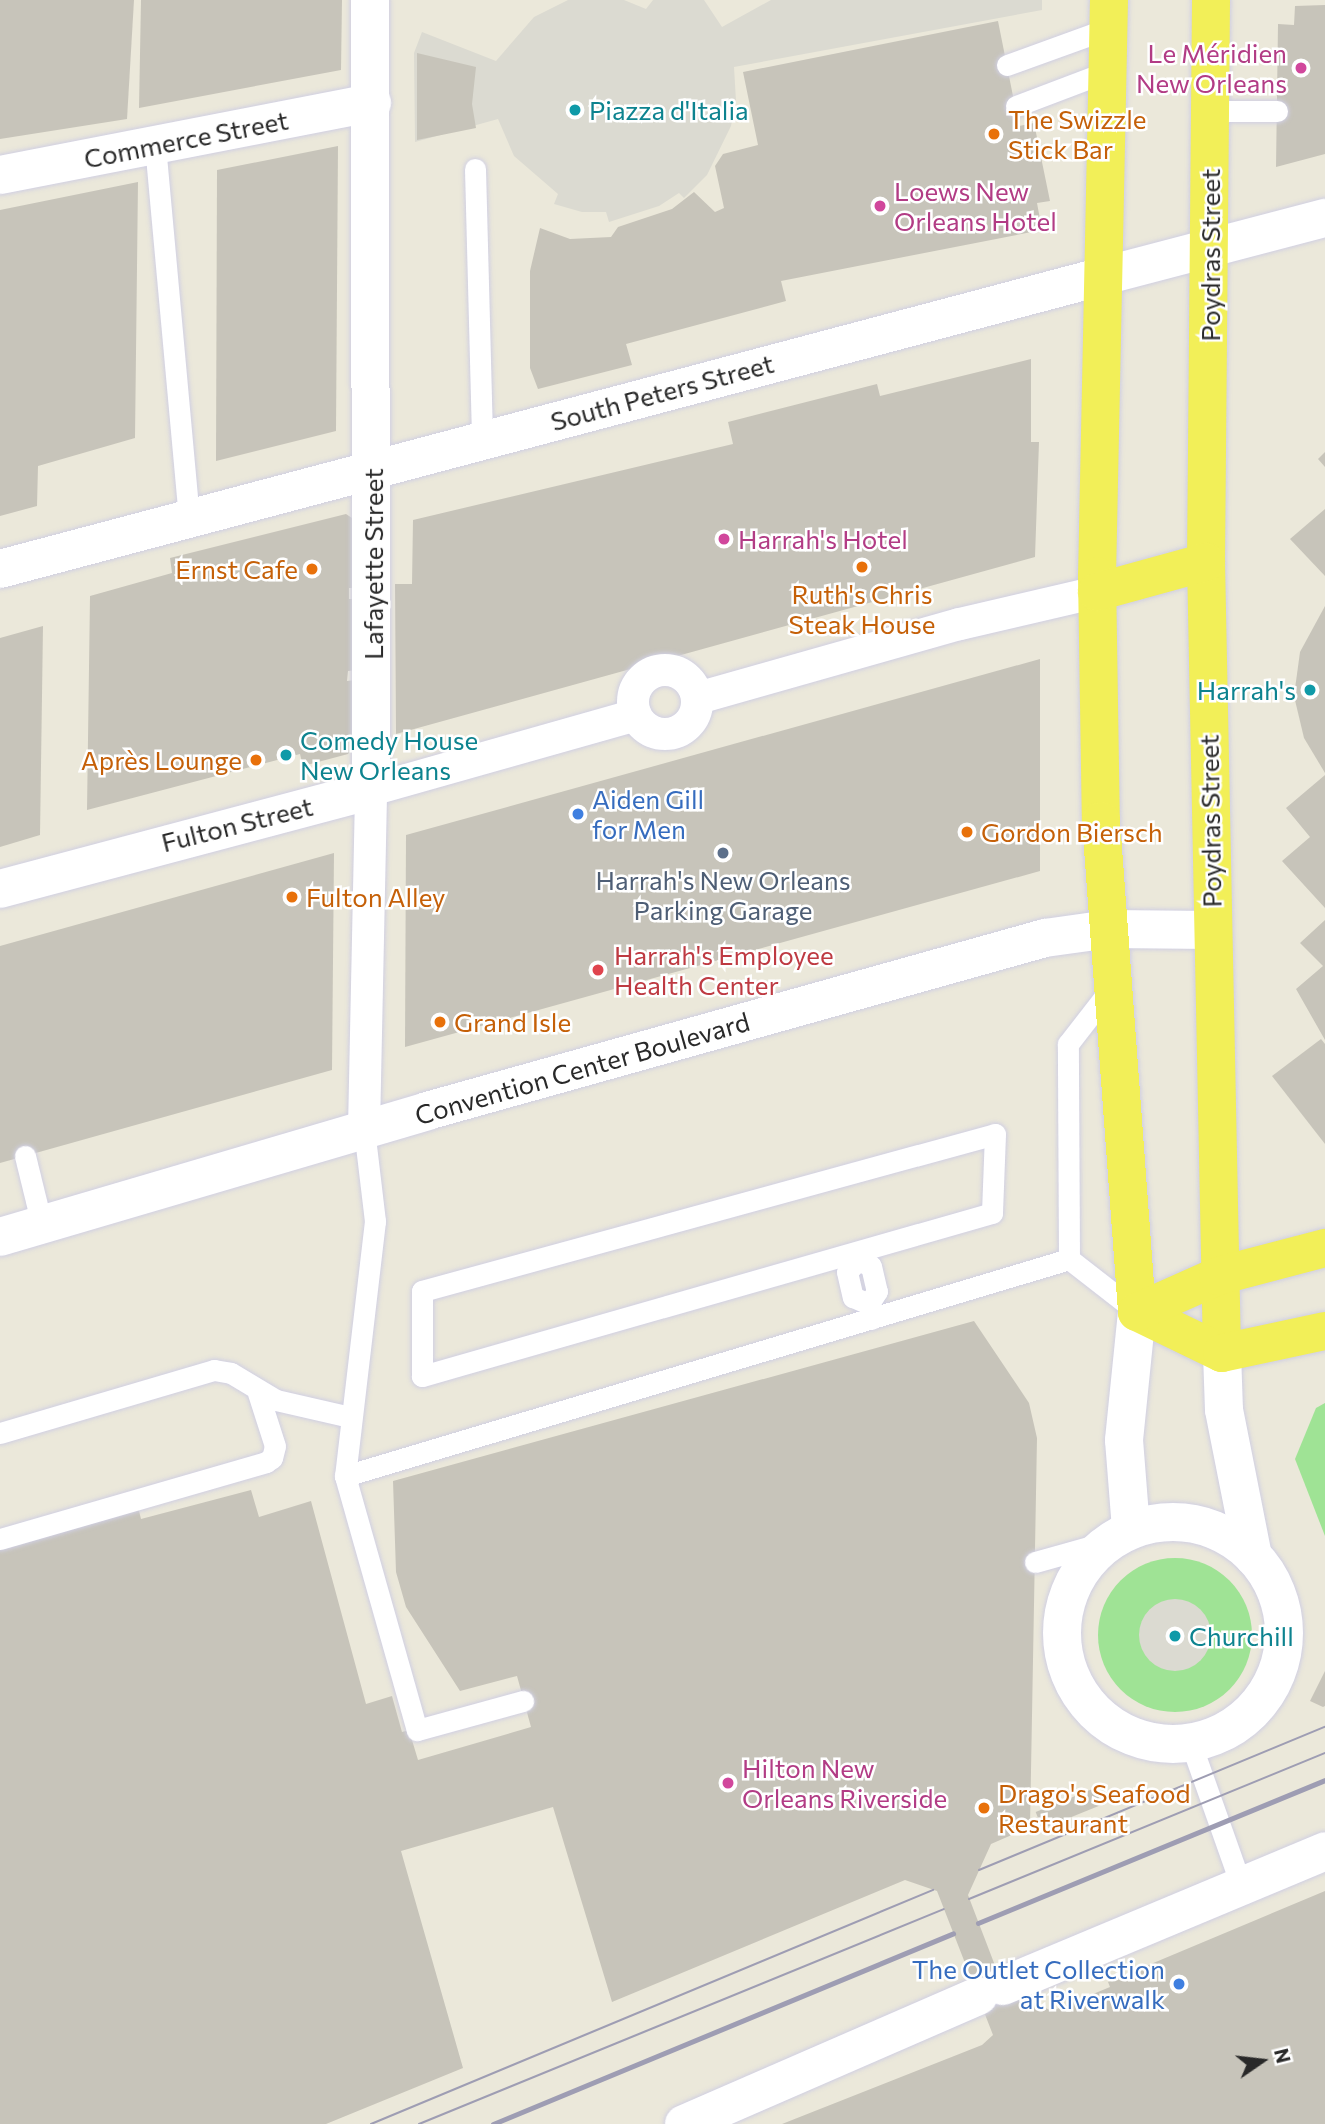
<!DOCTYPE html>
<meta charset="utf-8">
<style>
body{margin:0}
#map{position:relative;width:1325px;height:2124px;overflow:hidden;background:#ebe8da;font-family:Commissioner,sans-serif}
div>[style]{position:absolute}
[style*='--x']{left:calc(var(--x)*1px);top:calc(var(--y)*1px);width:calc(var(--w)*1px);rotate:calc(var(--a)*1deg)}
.green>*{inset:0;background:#9fe395}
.round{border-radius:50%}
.plaza>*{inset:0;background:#dbdad1}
.building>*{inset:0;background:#c7c4ba;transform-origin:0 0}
.roads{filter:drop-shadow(0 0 2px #d0cfe2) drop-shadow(0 0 2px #d0cfe2)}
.service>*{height:21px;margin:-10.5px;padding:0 10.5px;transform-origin:10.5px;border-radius:10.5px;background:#fff}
.pedestrian>*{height:32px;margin:-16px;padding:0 16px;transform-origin:16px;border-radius:16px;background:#fff}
.pedestrian>.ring{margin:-16px;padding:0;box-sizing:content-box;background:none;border:32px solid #fff;border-radius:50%}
.minor>*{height:38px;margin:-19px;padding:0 19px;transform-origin:19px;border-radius:19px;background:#fff}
.minor>.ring{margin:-19px;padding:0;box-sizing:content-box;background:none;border:38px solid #fff;border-radius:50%}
.tertiary>*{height:38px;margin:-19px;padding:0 19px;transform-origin:19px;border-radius:19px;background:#fff}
.primary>*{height:38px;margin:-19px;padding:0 19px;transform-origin:19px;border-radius:19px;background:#f2ef58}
.tram>*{height:2px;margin:-1px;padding:0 1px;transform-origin:1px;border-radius:1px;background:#9e9db3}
.rail>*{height:5px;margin:-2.5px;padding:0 2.5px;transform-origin:2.5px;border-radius:2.5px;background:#9e9db3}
.dots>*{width:19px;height:19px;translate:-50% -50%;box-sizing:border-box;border:4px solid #fff;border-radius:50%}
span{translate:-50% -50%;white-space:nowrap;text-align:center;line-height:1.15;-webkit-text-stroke:5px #fff;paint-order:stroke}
.hotel-label{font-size:26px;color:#b23c85}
.right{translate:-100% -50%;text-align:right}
.left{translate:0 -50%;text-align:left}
.culture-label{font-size:26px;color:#0d838f}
.food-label{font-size:26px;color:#c56008}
.street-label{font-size:26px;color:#292929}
.shop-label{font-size:26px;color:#366cbe}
.service-label{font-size:26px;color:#4e5e75}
.health-label{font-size:26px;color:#be3a42}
.north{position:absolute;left:1227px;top:2026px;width:70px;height:70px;-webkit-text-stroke:5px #fff;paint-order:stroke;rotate:76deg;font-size:19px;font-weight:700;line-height:28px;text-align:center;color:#292929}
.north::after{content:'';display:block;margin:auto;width:24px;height:32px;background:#292929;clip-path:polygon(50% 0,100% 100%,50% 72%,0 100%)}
</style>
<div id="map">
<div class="green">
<i style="clip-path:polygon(1325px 1403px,1325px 1536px,1295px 1459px,1316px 1408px)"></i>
<i class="round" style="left:1098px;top:1558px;width:154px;height:154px"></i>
</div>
<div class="plaza">
<i style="clip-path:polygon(568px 0,624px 0,646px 9px,653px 0,704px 0,722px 27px,771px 0,1042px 0,1042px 10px,734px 67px,736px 101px,731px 126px,707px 175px,684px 198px,679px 193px,659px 206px,609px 222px,606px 212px,582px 212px,554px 204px,558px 194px,514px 156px,498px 119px,415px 142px,414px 53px,422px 32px,496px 61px,534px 17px)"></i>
<i class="round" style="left:1139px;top:1599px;width:72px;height:72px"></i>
</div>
<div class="building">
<i style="clip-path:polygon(0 0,134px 0,127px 119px,0 139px)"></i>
<i style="clip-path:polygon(141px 0,342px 0,341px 70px,139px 108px)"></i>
<i style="clip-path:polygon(1325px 5px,1325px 154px,1276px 167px,1278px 24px,1294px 25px,1295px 6px)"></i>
<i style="clip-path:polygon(998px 21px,1019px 126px,1034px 123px,1050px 201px,1037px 203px,1042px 230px,781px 281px,786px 301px,626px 344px,632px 365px,538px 389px,530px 368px,530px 271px,540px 228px,570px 239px,611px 237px,618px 227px,672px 209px,694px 192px,715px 212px,724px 208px,715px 166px,723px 154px,758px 145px,743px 72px)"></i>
<i style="clip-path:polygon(417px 53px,476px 67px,472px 104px,476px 128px,417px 140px)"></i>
<i style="clip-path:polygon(338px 146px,336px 431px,216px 461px,217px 170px)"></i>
<i style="clip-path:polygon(138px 182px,135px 438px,38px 466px,37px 506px,0 516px,0 210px)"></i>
<i style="clip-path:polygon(1031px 359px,1031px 442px,1039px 442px,1035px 557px,396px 734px,395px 584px,412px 584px,413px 520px,733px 444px,728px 422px,877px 384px,880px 396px)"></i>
<i style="clip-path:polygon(1325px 452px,1325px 467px,1318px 459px)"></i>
<i style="clip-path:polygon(1325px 509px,1325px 576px,1290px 539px)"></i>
<i style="clip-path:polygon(346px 514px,352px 518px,357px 588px,349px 588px,349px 599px,357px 599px,357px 670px,348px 671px,347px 681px,356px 680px,355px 745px,348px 754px,303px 766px,300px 754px,87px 810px,90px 596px,172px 573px,170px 558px)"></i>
<i style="clip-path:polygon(1325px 606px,1325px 773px,1304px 738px,1294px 696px,1300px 652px)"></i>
<i style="clip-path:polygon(43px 626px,40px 835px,0 847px,0 638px)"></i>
<i style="clip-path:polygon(1040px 659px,1040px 871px,405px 1047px,406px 835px)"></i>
<i style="clip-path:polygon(1325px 775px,1325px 908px,1282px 861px,1310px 837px,1286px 808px)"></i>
<i style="clip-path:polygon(334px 853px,332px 1070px,0 1163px,0 946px)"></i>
<i style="clip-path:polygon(1325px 920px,1325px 1040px,1296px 989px,1323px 966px,1300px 943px)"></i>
<i style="clip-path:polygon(1321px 1039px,1325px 1044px,1325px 1144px,1272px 1076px)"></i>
<i style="clip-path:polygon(974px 1321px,1029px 1403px,1037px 1438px,1030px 1827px,991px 1844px,968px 1895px,1004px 1989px,1052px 2011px,1110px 1987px,1108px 1982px,1325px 1891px,1325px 2124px,782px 2124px,982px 2045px,993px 2035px,937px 1891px,905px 1880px,612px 2002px,553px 1807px,401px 1851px,463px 2068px,326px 2124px,0 2124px,0 1544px,137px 1503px,141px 1519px,251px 1490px,259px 1517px,311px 1501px,366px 1704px,392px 1696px,402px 1732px,409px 1730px,418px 1760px,531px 1727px,517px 1676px,460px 1691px,406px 1607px,396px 1572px,393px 1481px)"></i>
<i style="clip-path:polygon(1325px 1671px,1325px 1706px,1323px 1707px,1310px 1701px)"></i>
<i style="left:1095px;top:1788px;width:18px;height:64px;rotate:68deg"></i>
</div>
<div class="roads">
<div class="service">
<i style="--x:1007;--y:65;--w:109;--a:-19.9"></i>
<i style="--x:1016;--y:106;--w:98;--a:-20.8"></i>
<i style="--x:1211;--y:111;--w:66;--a:0"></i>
<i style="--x:155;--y:145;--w:374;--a:84.8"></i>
<i style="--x:475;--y:169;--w:270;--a:88.5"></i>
<i style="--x:364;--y:1129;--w:93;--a:83.2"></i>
<i style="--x:375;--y:1221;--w:257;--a:96.7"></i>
<i style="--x:345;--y:1476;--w:264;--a:74.2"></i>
<i style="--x:417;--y:1730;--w:110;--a:-15.3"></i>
<i style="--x:995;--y:1134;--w:79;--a:92.2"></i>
<i style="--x:992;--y:1213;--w:593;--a:164.04"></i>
<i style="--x:422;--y:1376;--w:85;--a:-90"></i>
<i style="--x:422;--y:1291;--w:594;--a:-15.32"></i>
<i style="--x:25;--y:1156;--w:71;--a:76.2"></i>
<i style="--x:1069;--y:1259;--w:215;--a:-90.3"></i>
<i style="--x:1068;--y:1044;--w:73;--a:-52.2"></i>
<i style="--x:1069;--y:1259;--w:86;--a:37.9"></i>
<i style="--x:858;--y:1260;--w:14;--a:25"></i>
<i style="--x:871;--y:1266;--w:26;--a:77"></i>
<i style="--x:877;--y:1291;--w:15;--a:122"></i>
<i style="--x:869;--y:1304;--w:15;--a:79"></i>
<i style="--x:858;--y:1260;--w:16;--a:133"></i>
<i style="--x:847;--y:1272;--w:26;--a:77"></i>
<i style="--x:853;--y:1297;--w:17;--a:24"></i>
<i style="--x:0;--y:1433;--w:223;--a:-16.4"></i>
<i style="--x:214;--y:1370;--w:17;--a:10"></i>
<i style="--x:231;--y:1373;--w:52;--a:31"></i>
<i style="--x:276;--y:1400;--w:76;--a:12.9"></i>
<i style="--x:345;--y:1476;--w:756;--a:-16.68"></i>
<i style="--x:0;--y:1539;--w:277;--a:-16.1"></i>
<i style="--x:266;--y:1462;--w:7;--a:-34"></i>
<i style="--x:272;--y:1458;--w:12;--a:-76"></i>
<i style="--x:275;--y:1446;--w:56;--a:-107.8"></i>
<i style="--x:1035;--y:1562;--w:78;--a:-15.6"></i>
<i style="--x:1191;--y:1744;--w:150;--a:70.5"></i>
</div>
<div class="pedestrian">
<i class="ring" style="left:633px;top:670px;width:32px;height:32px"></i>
<i style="--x:698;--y:698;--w:272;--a:-15.8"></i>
<i style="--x:960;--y:624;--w:141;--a:-13.1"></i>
<i style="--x:364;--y:1129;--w:339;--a:-88.8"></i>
<i style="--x:371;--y:790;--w:275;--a:-15.8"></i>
</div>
<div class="minor">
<i style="--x:0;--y:175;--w:379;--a:-11"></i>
<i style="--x:0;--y:569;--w:1145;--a:-14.87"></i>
<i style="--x:0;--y:889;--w:384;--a:-14.9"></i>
<i style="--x:371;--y:790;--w:790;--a:-90.07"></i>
<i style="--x:1222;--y:1353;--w:57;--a:88"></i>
<i style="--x:1224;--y:1410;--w:149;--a:78.8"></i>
<i class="ring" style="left:1062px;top:1522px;width:184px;height:184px"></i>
<i style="--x:1131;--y:1529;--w:89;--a:-94.5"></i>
<i style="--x:1124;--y:1440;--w:129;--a:-84.2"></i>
<i style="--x:1003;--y:1986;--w:349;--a:-22.7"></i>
<i style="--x:684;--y:2124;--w:321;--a:-23.5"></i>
</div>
<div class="tertiary">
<i style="--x:1107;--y:275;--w:225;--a:-14.7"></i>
<i style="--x:0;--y:1237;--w:445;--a:-16.4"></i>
<i style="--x:427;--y:1111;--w:642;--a:-15.64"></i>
<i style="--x:1045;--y:938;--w:66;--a:-7.9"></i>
<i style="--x:1110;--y:929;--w:102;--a:0.6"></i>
</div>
<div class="primary">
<i style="--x:1109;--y:0;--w:576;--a:91.19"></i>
<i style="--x:1097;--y:576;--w:245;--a:89.1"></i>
<i style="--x:1101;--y:821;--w:492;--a:85.8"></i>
<i style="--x:1211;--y:0;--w:562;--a:90.51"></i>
<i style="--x:1206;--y:562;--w:791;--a:88.84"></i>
<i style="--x:1097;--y:592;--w:113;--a:-15.4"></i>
<i style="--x:1137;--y:1312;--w:94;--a:25.8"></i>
<i style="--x:1222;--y:1353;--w:105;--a:-12.1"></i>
<i style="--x:1137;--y:1312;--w:89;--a:-24"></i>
<i style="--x:1218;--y:1276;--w:111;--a:-14.7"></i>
</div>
</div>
<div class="tram">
<i style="--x:979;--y:1870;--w:374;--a:-22.5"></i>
<i style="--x:969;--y:1899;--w:385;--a:-22.3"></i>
<i style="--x:371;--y:2124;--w:609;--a:-22.61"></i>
<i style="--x:419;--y:2124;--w:567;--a:-22.27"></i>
</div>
<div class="rail">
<i style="--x:978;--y:1923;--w:375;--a:-22.4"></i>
<i style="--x:493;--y:2124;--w:498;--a:-22.5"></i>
</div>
<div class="dots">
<i style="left:1301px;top:68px;background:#d1479c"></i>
<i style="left:575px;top:110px;background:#0f9aa8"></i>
<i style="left:994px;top:134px;background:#e8710a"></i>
<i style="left:880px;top:206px;background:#d1479c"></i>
<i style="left:724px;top:539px;background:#d1479c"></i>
<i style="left:862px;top:567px;background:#e8710a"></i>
<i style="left:312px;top:569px;background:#e8710a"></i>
<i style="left:1310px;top:690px;background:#0f9aa8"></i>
<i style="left:286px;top:755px;background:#0f9aa8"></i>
<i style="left:256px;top:760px;background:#e8710a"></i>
<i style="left:578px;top:814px;background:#3f7fe0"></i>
<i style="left:967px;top:832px;background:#e8710a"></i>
<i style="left:723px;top:853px;background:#5c6f8a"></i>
<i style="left:292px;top:897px;background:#e8710a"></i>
<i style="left:598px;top:970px;background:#e0444e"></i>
<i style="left:440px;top:1022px;background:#e8710a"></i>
<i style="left:1175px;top:1636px;background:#0f9aa8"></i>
<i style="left:728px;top:1783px;background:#d1479c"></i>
<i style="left:984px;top:1808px;background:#e8710a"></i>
<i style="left:1179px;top:1984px;background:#3f7fe0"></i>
</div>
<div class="hotel-label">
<span class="right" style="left:1287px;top:68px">Le Méridien<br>New Orleans</span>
<span class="left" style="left:894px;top:206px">Loews New<br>Orleans Hotel</span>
<span class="left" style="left:738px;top:539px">Harrah's Hotel</span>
<span class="left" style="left:742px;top:1783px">Hilton New<br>Orleans Riverside</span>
</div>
<div class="culture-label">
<span class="left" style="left:589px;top:110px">Piazza d'Italia</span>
<span class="right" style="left:1296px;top:690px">Harrah's</span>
<span class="left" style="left:300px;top:755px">Comedy House<br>New Orleans</span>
<span class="left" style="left:1189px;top:1636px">Churchill</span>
</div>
<div class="food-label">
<span class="left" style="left:1008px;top:134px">The Swizzle<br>Stick Bar</span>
<span class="right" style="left:298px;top:569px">Ernst Cafe</span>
<span style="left:862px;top:609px">Ruth's Chris<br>Steak House</span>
<span class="right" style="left:242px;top:760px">Après Lounge</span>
<span class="left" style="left:981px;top:832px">Gordon Biersch</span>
<span class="left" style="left:306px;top:897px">Fulton Alley</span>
<span class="left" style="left:454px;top:1022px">Grand Isle</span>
<span class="left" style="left:998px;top:1808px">Drago's Seafood<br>Restaurant</span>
</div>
<div class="street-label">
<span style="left:186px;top:139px;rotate:-11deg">Commerce Street</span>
<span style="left:1210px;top:255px;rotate:-90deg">Poydras Street</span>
<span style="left:662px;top:392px;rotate:-15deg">South Peters Street</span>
<span style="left:373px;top:564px;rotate:-90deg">Lafayette Street</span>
<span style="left:1210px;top:821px;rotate:-91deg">Poydras Street</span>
<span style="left:237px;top:824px;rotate:-14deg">Fulton Street</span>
<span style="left:582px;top:1068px;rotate:-16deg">Convention Center Boulevard</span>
</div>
<div class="shop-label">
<span class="left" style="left:592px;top:814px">Aiden Gill<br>for Men</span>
<span class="right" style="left:1165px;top:1984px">The Outlet Collection<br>at Riverwalk</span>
</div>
<div class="service-label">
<span style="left:723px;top:895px">Harrah's New Orleans<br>Parking Garage</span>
</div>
<div class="health-label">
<span class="left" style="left:614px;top:970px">Harrah's Employee<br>Health Center</span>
</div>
<div class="north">N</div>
</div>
